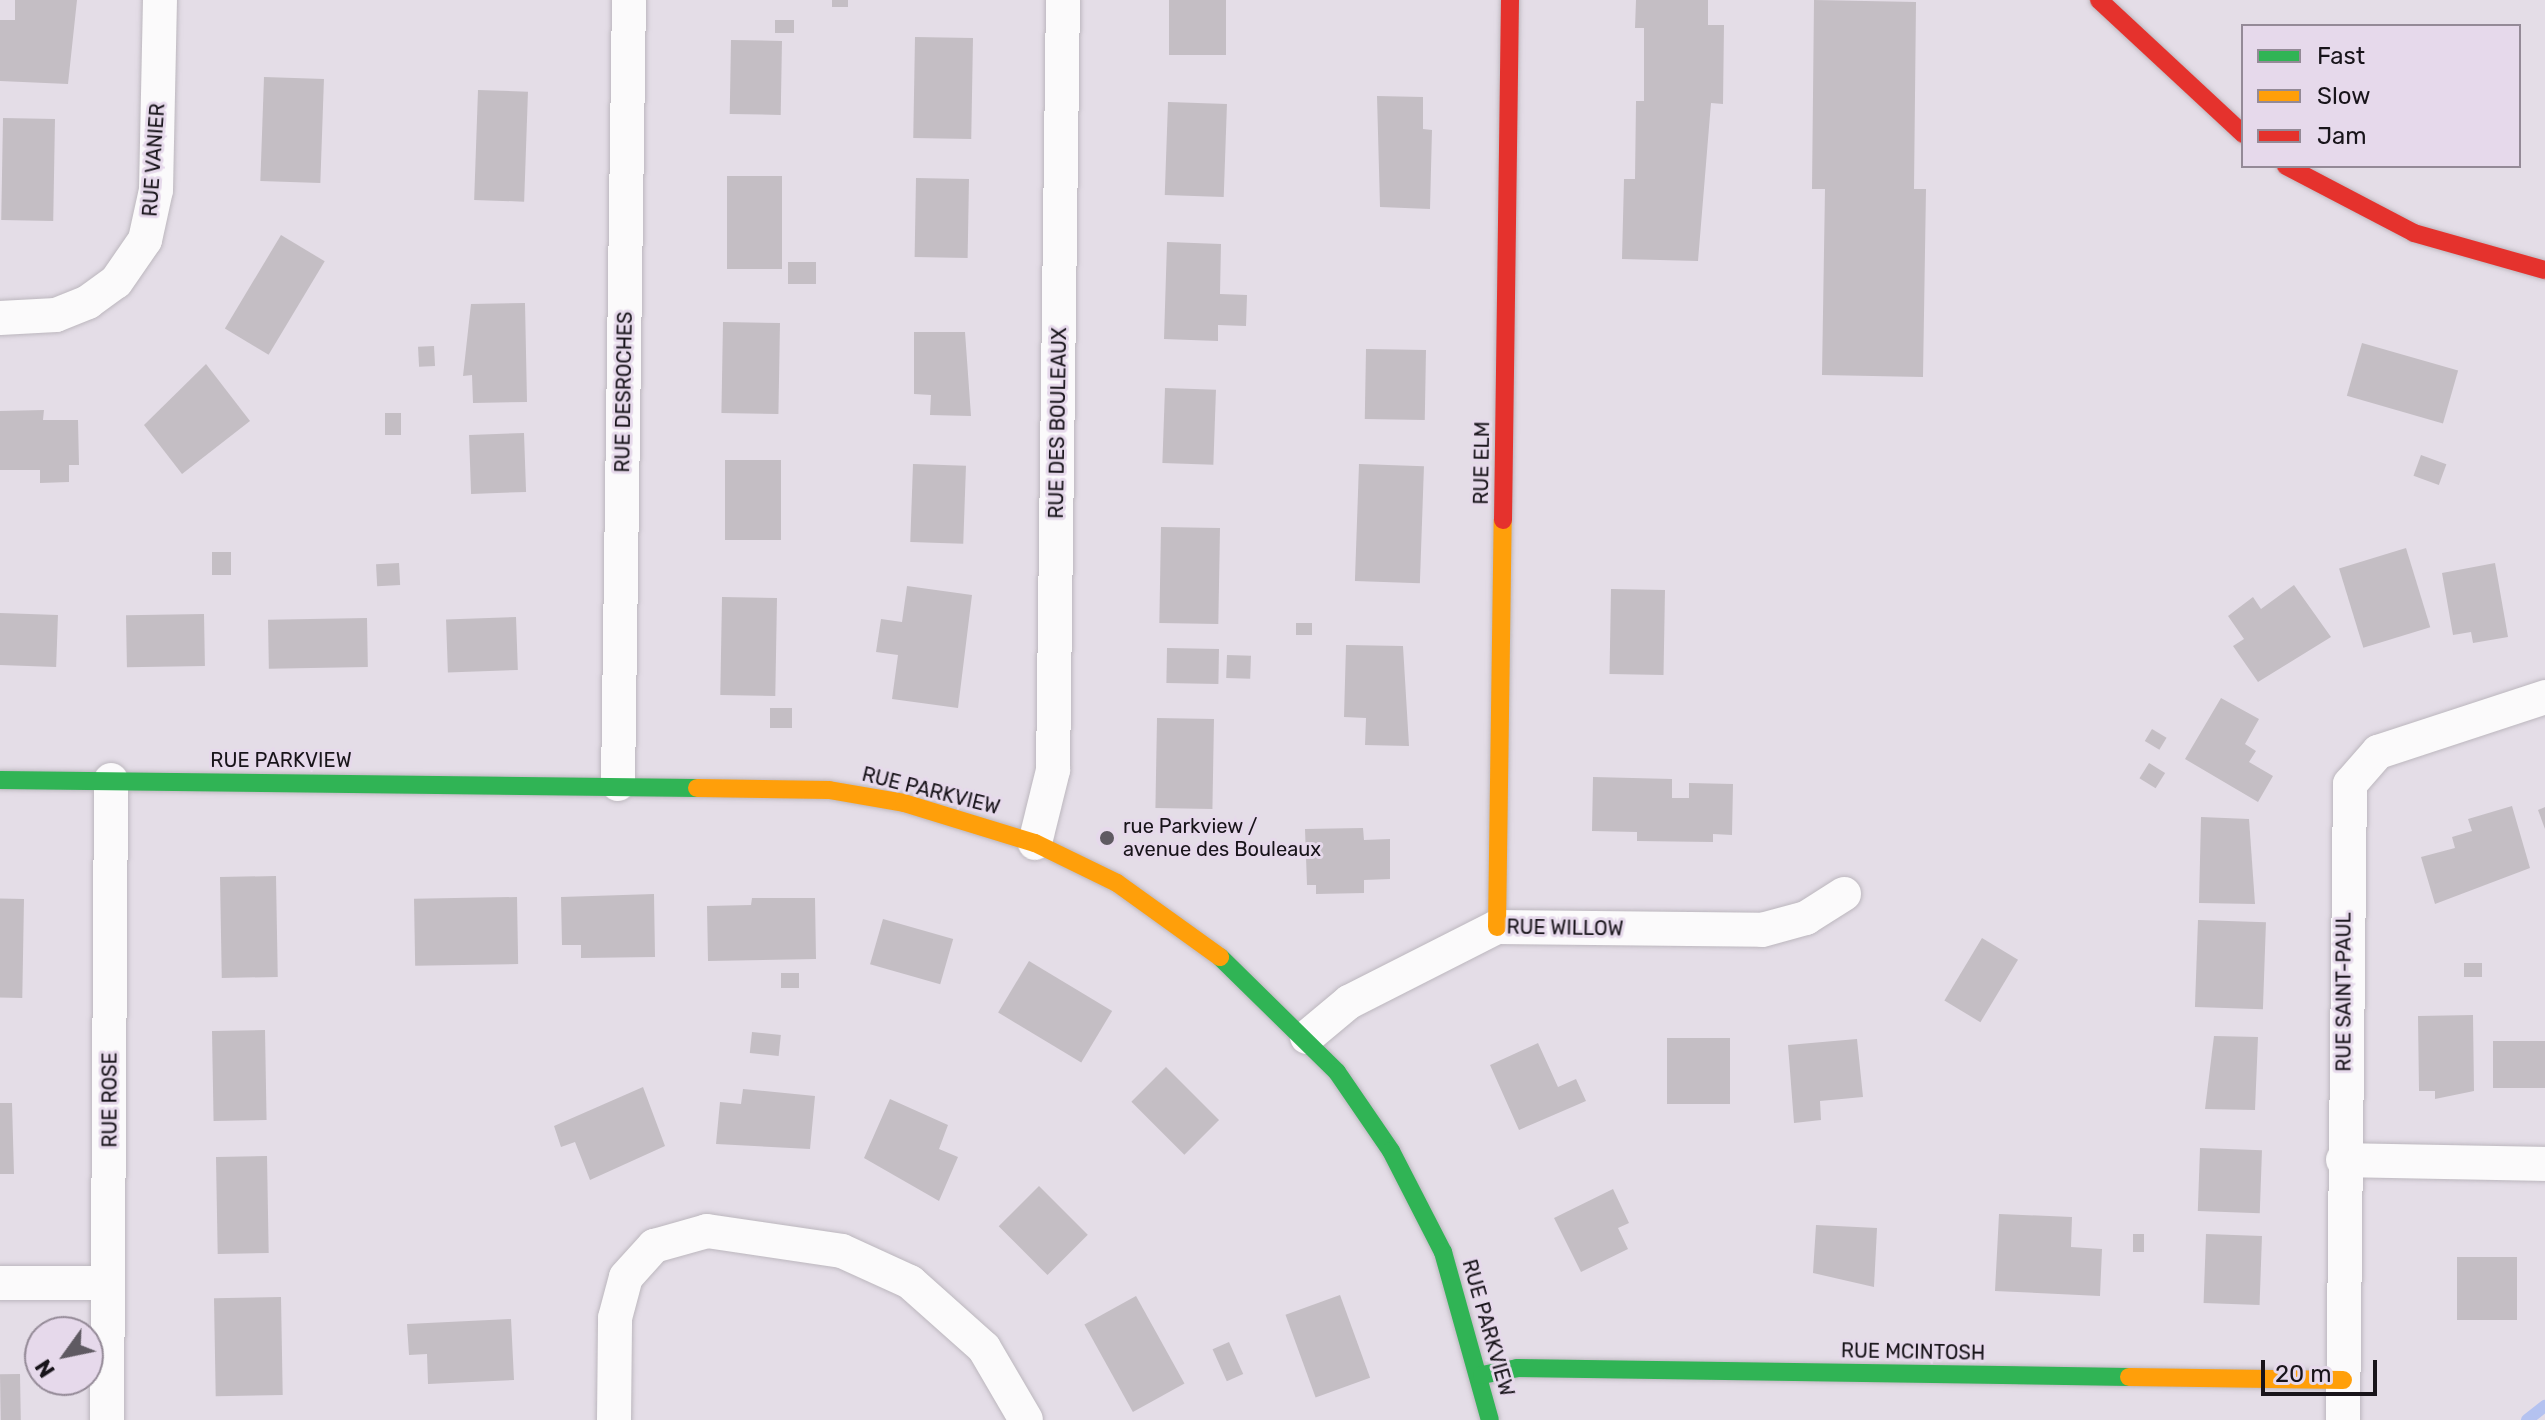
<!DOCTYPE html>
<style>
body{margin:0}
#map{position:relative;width:2545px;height:1420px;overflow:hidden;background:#e4dde7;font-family:Rubik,sans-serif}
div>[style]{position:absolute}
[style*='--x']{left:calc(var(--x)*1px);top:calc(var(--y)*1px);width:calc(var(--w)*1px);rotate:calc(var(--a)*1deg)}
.stream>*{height:12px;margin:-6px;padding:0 6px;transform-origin:6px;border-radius:6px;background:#b4c2f0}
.building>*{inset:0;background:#c4bec4;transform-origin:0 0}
.roads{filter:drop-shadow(0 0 2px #bcb7be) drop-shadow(0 0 2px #bcb7be)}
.street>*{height:34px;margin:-17px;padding:0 17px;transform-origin:17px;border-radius:17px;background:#fbfafb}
.fast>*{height:18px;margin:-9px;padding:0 9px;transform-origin:9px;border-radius:9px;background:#30b455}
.slow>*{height:18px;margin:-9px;padding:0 9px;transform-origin:9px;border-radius:9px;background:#ff9f0a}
.jam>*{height:18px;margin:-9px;padding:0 9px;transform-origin:9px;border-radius:9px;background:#e5322d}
.dots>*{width:22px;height:22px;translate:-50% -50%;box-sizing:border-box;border:4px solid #e6d9eb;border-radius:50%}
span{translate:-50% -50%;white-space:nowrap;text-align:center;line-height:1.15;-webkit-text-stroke:6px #e6d9eb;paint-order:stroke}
.street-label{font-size:20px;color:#18141a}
.poi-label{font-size:20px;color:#18141a}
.left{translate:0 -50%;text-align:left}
.legend{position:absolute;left:2241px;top:24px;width:280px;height:144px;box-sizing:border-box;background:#e6d9eb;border:2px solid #948a97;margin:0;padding:10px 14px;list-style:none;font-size:24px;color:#18141a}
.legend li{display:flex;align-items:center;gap:16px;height:40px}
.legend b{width:40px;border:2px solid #948a97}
.north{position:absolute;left:24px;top:1316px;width:80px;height:80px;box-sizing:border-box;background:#e6d9eb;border:2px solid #948a97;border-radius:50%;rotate:237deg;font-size:22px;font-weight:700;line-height:32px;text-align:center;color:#18141a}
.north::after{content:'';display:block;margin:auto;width:28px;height:36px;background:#5f5a62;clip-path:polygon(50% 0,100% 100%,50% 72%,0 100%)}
.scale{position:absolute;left:2261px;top:1360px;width:116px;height:36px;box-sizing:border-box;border:4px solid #18141a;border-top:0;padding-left:10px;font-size:24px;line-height:28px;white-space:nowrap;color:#18141a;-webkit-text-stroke:6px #e6d9eb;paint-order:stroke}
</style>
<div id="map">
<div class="stream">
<i style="--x:2527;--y:1420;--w:23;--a:-38"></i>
</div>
<div class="building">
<i style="clip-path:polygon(15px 0,77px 0,68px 84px,0 81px,0 20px,15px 20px)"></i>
<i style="left:832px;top:0;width:16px;height:7px"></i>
<i style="left:1169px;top:0;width:57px;height:55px"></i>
<i style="clip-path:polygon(1636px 0,1708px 0,1708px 25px,1724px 25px,1723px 104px,1711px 103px,1698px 261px,1622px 259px,1624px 179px,1635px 179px,1636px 101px,1644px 101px,1644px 28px,1635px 28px)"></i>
<i style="clip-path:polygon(1814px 0,1916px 2px,1914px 189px,1926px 189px,1923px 377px,1822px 375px,1825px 189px,1812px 189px)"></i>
<i style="left:775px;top:20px;width:19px;height:13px"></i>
<i style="left:915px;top:37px;width:58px;height:101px;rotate:1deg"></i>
<i style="left:731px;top:40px;width:51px;height:74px;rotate:1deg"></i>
<i style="left:264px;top:77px;width:60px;height:104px;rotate:2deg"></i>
<i style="left:478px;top:90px;width:50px;height:110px;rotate:2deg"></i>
<i style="clip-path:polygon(1377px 96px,1423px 97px,1423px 129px,1432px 130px,1430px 209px,1380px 207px)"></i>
<i style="left:1168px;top:102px;width:59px;height:93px;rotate:2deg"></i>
<i style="left:3px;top:118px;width:52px;height:102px;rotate:1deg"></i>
<i style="left:727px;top:176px;width:55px;height:93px"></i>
<i style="left:916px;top:178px;width:53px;height:79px;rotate:1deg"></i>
<i style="left:281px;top:235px;width:51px;height:109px;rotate:31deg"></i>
<i style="clip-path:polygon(1167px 242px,1221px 244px,1220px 294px,1247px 295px,1246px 326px,1218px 325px,1218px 341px,1164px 339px)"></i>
<i style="left:788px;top:262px;width:28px;height:22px"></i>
<i style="clip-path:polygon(525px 303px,527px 402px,473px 403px,472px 375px,463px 376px,471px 304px)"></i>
<i style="left:723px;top:322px;width:57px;height:91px;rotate:1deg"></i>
<i style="clip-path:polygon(914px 332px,965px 332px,971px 416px,930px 415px,931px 395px,914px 394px)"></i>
<i style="left:2362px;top:343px;width:100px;height:55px;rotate:16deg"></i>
<i style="left:434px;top:346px;width:20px;height:16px;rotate:87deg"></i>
<i style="left:1366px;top:349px;width:60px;height:70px;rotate:1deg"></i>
<i style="clip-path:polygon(206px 364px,250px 421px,182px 474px,144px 425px)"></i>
<i style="left:1165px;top:388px;width:51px;height:75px;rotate:2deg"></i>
<i style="clip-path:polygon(44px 410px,43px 420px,78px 420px,79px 465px,69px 465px,69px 482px,40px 483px,40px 470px,0 470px,0 411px)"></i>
<i style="left:385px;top:413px;width:16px;height:22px"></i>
<i style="left:524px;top:433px;width:59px;height:55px;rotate:88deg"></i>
<i style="left:2421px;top:455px;width:27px;height:22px;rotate:20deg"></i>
<i style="left:725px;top:460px;width:56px;height:80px"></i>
<i style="left:913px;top:464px;width:53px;height:78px;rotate:2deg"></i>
<i style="left:1359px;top:464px;width:65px;height:117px;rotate:2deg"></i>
<i style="left:1161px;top:527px;width:59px;height:96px;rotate:1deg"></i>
<i style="left:2406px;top:548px;width:83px;height:70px;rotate:73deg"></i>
<i style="left:212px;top:552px;width:19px;height:23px"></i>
<i style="left:399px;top:563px;width:22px;height:23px;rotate:87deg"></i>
<i style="clip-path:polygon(2495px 563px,2508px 637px,2473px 643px,2471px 632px,2453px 635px,2442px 573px)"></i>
<i style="clip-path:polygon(2294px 585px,2331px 637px,2258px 682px,2233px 646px,2244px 639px,2228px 616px,2253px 597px,2261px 609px)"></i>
<i style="clip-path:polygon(907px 586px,972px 595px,958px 708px,892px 699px,898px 655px,876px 652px,881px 619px,902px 622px)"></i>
<i style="left:1611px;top:589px;width:54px;height:85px;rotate:1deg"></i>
<i style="left:722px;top:597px;width:55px;height:98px;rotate:1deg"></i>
<i style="left:0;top:613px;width:58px;height:52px;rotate:2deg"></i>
<i style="left:204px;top:614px;width:52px;height:78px;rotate:89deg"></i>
<i style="left:516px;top:617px;width:53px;height:70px;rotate:88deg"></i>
<i style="left:367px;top:618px;width:49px;height:99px;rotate:89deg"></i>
<i style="left:1296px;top:623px;width:16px;height:12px"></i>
<i style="clip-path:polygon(1346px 645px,1403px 646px,1409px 746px,1365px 745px,1366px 718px,1344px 717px)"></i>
<i style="left:1167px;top:648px;width:52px;height:35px;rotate:1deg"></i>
<i style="left:1227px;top:655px;width:24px;height:23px;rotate:2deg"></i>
<i style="clip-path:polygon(2221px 698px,2259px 719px,2245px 744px,2256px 751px,2249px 762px,2273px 776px,2258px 802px,2185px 759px)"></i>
<i style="left:770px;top:708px;width:22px;height:20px"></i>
<i style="left:1157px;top:718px;width:57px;height:90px;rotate:1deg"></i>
<i style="left:2152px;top:729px;width:17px;height:14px;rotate:31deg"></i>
<i style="left:2149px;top:763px;width:19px;height:18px;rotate:32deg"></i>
<i style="clip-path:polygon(1593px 777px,1672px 779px,1672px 798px,1689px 798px,1689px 783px,1733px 784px,1732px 835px,1713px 834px,1713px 842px,1637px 841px,1637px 832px,1592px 831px)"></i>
<i style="clip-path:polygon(2512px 806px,2530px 868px,2435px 904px,2421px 857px,2455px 848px,2452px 837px,2472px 831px,2468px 819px)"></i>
<i style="clip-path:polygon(2545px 807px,2545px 829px,2538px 810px)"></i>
<i style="clip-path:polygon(2201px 817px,2249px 819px,2255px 904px,2199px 903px)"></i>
<i style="clip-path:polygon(1363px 828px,1364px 840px,1390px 839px,1390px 879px,1364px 880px,1364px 893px,1316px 894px,1316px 885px,1307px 885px,1305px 829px)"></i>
<i style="left:276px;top:876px;width:101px;height:56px;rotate:89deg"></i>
<i style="clip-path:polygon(654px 894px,655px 957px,581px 958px,581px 945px,562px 945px,561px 897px)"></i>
<i style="left:517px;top:897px;width:67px;height:103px;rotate:89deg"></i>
<i style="clip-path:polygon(752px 898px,815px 898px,816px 959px,708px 961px,707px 906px,751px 905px)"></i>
<i style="left:24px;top:899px;width:99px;height:24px;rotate:91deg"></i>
<i style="left:883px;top:919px;width:73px;height:47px;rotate:16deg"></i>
<i style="left:2198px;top:920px;width:68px;height:87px;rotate:2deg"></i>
<i style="left:1982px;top:938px;width:42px;height:73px;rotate:31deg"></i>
<i style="left:1029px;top:961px;width:97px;height:60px;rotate:31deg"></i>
<i style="left:2464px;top:963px;width:18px;height:14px"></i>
<i style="left:781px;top:973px;width:18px;height:15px"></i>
<i style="clip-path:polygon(2473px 1015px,2474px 1091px,2435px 1099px,2435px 1091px,2419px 1091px,2418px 1016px)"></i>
<i style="left:265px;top:1030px;width:90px;height:53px;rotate:89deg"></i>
<i style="left:752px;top:1032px;width:29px;height:21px;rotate:6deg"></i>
<i style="clip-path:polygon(2214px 1036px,2258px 1037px,2255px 1110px,2205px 1109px)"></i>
<i style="left:1667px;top:1038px;width:63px;height:66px"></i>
<i style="clip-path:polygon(1857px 1039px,1863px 1097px,1820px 1101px,1821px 1120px,1794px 1123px,1788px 1045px)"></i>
<i style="left:2493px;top:1041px;width:52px;height:47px"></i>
<i style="clip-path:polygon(1538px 1043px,1558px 1087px,1576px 1079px,1586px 1101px,1519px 1130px,1490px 1065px)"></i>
<i style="left:1166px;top:1067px;width:75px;height:49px;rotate:45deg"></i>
<i style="clip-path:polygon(643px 1087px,665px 1146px,590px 1180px,575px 1142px,561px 1147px,554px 1126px)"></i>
<i style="clip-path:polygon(743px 1089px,815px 1096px,810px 1149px,716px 1144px,720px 1102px,741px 1104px)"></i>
<i style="clip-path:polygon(890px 1099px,948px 1125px,939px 1149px,958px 1157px,939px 1201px,864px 1158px)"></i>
<i style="clip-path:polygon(0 1103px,12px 1103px,14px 1174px,0 1174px)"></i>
<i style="left:2200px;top:1148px;width:62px;height:63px;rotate:2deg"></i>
<i style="left:267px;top:1156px;width:97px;height:51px;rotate:89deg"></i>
<i style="left:1039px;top:1186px;width:69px;height:57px;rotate:45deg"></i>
<i style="clip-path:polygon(1613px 1189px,1629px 1223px,1618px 1228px,1628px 1249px,1581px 1272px,1554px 1218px)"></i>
<i style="clip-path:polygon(1999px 1214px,2072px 1217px,2071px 1247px,2102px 1249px,2100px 1296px,1995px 1291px)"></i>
<i style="clip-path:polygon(1816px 1225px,1877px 1228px,1874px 1287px,1813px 1273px)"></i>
<i style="left:2133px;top:1234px;width:11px;height:18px"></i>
<i style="left:2206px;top:1234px;width:56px;height:69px;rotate:2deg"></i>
<i style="left:2457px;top:1257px;width:60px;height:63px"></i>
<i style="left:1340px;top:1295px;width:88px;height:58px;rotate:70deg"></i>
<i style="left:1136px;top:1296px;width:100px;height:59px;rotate:61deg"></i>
<i style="left:281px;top:1297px;width:98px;height:67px;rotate:89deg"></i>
<i style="clip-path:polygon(511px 1319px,514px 1380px,428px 1384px,427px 1354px,409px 1355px,407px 1324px)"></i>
<i style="left:1229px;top:1342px;width:35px;height:18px;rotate:66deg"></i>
<i style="left:20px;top:1374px;width:46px;height:20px;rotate:89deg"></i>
</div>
<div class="roads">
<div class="street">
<i style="--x:0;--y:318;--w:56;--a:-3.1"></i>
<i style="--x:56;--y:315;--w:35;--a:-22"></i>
<i style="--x:88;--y:302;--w:34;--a:-36"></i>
<i style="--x:116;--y:282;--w:51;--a:-55.4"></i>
<i style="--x:145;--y:240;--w:51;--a:-77.6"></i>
<i style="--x:156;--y:190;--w:190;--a:-88.8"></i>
<i style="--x:618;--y:784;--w:784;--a:-89.2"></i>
<i style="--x:1035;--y:843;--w:75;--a:-76.1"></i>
<i style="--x:1053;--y:770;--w:770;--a:-89.26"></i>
<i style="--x:1307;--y:1037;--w:55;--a:-39.8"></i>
<i style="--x:1349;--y:1002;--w:166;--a:-26.9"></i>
<i style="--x:1497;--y:927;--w:265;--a:0.6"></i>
<i style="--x:1762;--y:930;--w:46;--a:-15.3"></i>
<i style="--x:1806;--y:918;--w:45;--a:-32.3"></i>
<i style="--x:2343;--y:1160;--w:202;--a:1.1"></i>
<i style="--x:0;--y:1283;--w:108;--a:0"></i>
<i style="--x:107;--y:1420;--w:640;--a:-89.64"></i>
<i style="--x:614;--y:1420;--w:102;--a:-89.4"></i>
<i style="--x:615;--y:1318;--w:42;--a:-75"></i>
<i style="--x:626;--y:1277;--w:42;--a:-47.9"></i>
<i style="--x:654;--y:1246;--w:55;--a:-15.8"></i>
<i style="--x:707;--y:1231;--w:136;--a:8.4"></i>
<i style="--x:842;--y:1251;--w:75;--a:24.5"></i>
<i style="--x:910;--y:1282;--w:99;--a:41.7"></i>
<i style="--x:984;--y:1348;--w:83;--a:59.7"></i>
<i style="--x:2343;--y:1420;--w:636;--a:-89.37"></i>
<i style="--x:2350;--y:784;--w:43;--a:-48.8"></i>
<i style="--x:2378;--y:752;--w:176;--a:-18.2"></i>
</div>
<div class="fast">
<i style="--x:0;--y:780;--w:697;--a:0.66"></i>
<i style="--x:1220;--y:957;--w:164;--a:44.5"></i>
<i style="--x:1337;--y:1072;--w:96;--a:55.6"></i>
<i style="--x:1391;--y:1151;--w:114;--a:62.8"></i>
<i style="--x:1443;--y:1252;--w:174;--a:74.4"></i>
<i style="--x:1482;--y:1375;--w:36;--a:-11"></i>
<i style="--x:1517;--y:1368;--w:612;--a:0.84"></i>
</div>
<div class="slow">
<i style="--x:697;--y:788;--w:132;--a:0.9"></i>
<i style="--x:829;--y:790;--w:76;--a:9.8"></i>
<i style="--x:904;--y:803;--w:137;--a:17"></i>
<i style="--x:1035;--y:843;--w:91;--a:26"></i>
<i style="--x:1117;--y:883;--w:127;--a:35.7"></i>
<i style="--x:1497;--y:927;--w:407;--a:-89.2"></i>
<i style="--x:2129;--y:1377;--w:214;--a:0.8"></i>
</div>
<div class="jam">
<i style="--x:2099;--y:0;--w:197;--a:42.9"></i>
<i style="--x:2286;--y:166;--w:144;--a:27.6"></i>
<i style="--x:2414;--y:233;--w:136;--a:15.8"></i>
<i style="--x:1503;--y:520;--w:520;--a:-89.23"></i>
</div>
</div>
<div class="dots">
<i style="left:1107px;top:838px;background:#5f5a62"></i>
</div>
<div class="street-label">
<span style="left:154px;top:160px;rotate:-86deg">RUE VANIER</span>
<span style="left:624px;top:392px;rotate:-89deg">RUE DESROCHES</span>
<span style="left:1058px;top:423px;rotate:-89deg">RUE DES BOULEAUX</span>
<span style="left:1482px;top:463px;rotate:-89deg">RUE ELM</span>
<span style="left:281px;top:760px">RUE PARKVIEW</span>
<span style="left:931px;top:791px;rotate:14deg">RUE PARKVIEW</span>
<span style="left:1565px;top:928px;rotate:1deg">RUE WILLOW</span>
<span style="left:2344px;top:992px;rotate:-90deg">RUE SAINT-PAUL</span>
<span style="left:110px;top:1100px;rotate:-90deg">RUE ROSE</span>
<span style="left:1488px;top:1328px;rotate:74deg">RUE PARKVIEW</span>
<span style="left:1913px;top:1352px;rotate:1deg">RUE MCINTOSH</span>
</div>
<div class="poi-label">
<span class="left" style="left:1123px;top:838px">rue Parkview /<br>avenue des Bouleaux</span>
</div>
<ul class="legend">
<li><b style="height:10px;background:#30b455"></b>Fast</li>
<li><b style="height:10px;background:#ff9f0a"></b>Slow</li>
<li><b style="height:10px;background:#e5322d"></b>Jam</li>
</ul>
<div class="north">N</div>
<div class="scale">20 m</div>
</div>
